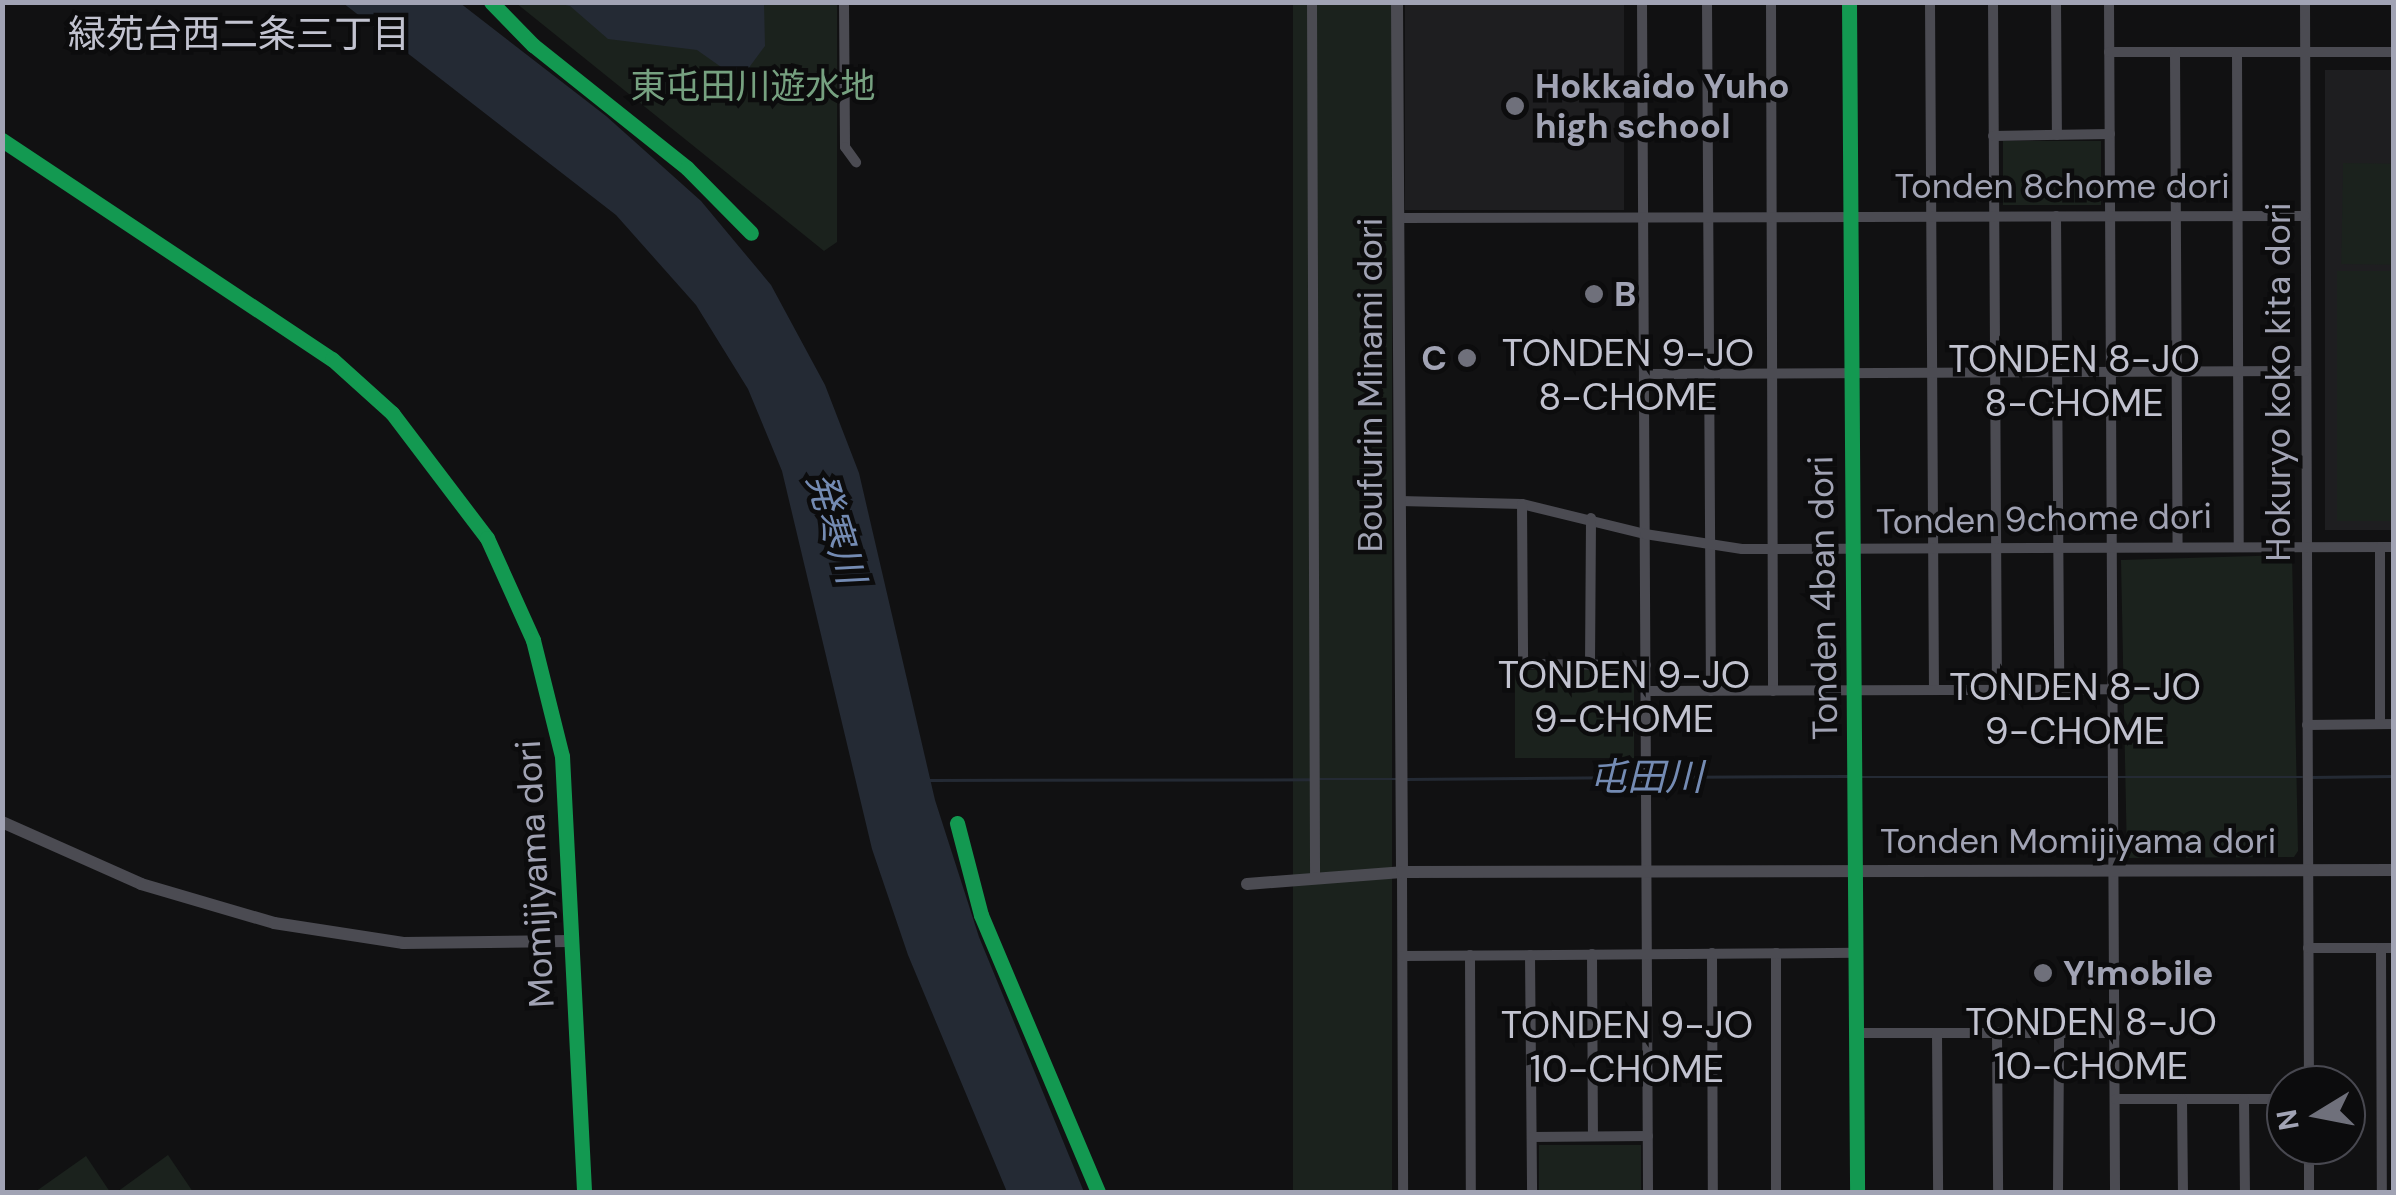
<!DOCTYPE html>
<meta charset="utf-8">
<style>
body{margin:0}
#map{position:relative;width:2396px;height:1195px;overflow:hidden;background:#111112;font-family:"DM Sans","Noto Sans JP",sans-serif}
div>[style]{position:absolute}
[style*='--x']{left:calc(var(--x)*1px);top:calc(var(--y)*1px);width:calc(var(--w)*1px);rotate:calc(var(--a)*1deg)}
.built>*{inset:0;background:#1e1e20;transform-origin:0 0}
.green>*{inset:0;background:#1b221d;transform-origin:0 0}
.water>*{inset:0;background:#242a34}
.stream>*{height:2.5px;margin:-1.25px;padding:0 1.25px;transform-origin:1.25px;border-radius:1.25px;background:#242a34}
.minor>*{height:10px;margin:-5px;padding:0 5px;transform-origin:5px;border-radius:5px;background:#4b4b52}
.tertiary>*{height:12px;margin:-6px;padding:0 6px;transform-origin:6px;border-radius:6px;background:#4b4b52}
.cycleway>*{height:15px;margin:-7.5px;padding:0 7.5px;transform-origin:7.5px;border-radius:7.5px;background:#139951}
.dots>*{width:28px;height:28px;translate:-50% -50%;box-sizing:border-box;border:5px solid #0c0c0d;border-radius:50%}
span{translate:-50% -50%;white-space:nowrap;text-align:center;line-height:1.15;-webkit-text-stroke:9px #0c0c0d;paint-order:stroke}
.park-label{font-size:35px;color:#76a180}
.poi-label{font-size:35px;color:#a1a3b4;font-weight:700}
.left{translate:0 -50%;text-align:left}
.right{translate:-100% -50%;text-align:right}
.street-label{font-size:35px;color:#a1a3b4}
.neighbourhood-label{font-size:38px;color:#c2c3d0}
.water-label{font-size:38px;color:#748bb3;font-style:italic}
.frame{position:absolute;inset:0;border:5px solid #a1a3b4;pointer-events:none}
.north{position:absolute;left:2266px;top:1065px;width:100px;height:100px;box-sizing:border-box;background:#0c0c0d;border:2px solid #484850;border-radius:50%;rotate:260deg;font-size:28px;font-weight:700;line-height:40px;text-align:center;color:#a1a3b4}
.north::after{content:'';display:block;margin:auto;width:35px;height:45px;background:#6f707b;clip-path:polygon(50% 0,100% 100%,50% 72%,0 100%)}
</style>
<div id="map">
<div class="built">
<i style="left:1405px;top:3px;width:219px;height:207px"></i>
<i style="left:2393px;top:70px;width:460px;height:68px;rotate:90deg"></i>
</div>
<div class="green">
<i style="clip-path:polygon(516px 3px,837px 3px,837px 242px,824px 251px)"></i>
<i style="left:1293px;top:3px;width:99px;height:1189px"></i>
<i style="left:2003px;top:141px;width:98px;height:64px"></i>
<i style="left:2343px;top:163px;width:50px;height:101px;rotate:1deg"></i>
<i style="left:2337px;top:271px;width:56px;height:250px"></i>
<i style="clip-path:polygon(2292px 555px,2298px 851px,2294px 857px,2127px 858px,2121px 560px)"></i>
<i style="left:1634px;top:670px;width:88px;height:119px;rotate:90deg"></i>
<i style="left:1539px;top:1145px;width:102px;height:47px"></i>
<i style="clip-path:polygon(168px 1155px,193px 1192px,117px 1192px)"></i>
<i style="clip-path:polygon(86px 1156px,110px 1192px,35px 1192px)"></i>
</div>
<div class="water">
<i style="clip-path:polygon(343px 3px,460px 3px,606px 116px,701px 201px,771px 285px,825px 385px,859px 473px,935px 800px,979px 937px,1084px 1192px,1007px 1192px,908px 955px,872px 849px,782px 471px,748px 389px,696px 305px,616px 215px)"></i>
<i style="clip-path:polygon(556px 3px,764px 3px,765px 46px,745px 73px,731px 74px,697px 50px,608px 39px,570px 6px)"></i>
</div>
<div class="stream">
<i style="--x:1650;--y:777;--w:197;--a:-0.3"></i>
<i style="--x:1860;--y:777;--w:247;--a:0"></i>
<i style="--x:2115;--y:777;--w:187;--a:0"></i>
<i style="--x:2310;--y:777;--w:84;--a:-0.7"></i>
<i style="--x:1320;--y:779;--w:77;--a:0"></i>
<i style="--x:1405;--y:779;--w:237;--a:-0.5"></i>
<i style="--x:930;--y:780;--w:382;--a:-0.1"></i>
</div>
<div class="minor">
<i style="--x:844;--y:2;--w:145;--a:89.6"></i>
<i style="--x:845;--y:147;--w:19;--a:54"></i>
<i style="--x:1312;--y:2;--w:877;--a:89.8"></i>
<i style="--x:1642;--y:2;--w:1190;--a:89.71"></i>
<i style="--x:1707;--y:2;--w:689;--a:89.67"></i>
<i style="--x:1771;--y:2;--w:689;--a:89.83"></i>
<i style="--x:1930;--y:2;--w:688;--a:89.67"></i>
<i style="--x:1993;--y:2;--w:688;--a:89.67"></i>
<i style="--x:2056;--y:2;--w:133;--a:89.6"></i>
<i style="--x:2109;--y:2;--w:1190;--a:89.71"></i>
<i style="--x:2305;--y:2;--w:1083;--a:89.79"></i>
<i style="--x:2109;--y:52;--w:285;--a:0"></i>
<i style="--x:2175;--y:53;--w:492;--a:89.7"></i>
<i style="--x:2237;--y:53;--w:491;--a:89.8"></i>
<i style="--x:1993;--y:136;--w:117;--a:-1"></i>
<i style="--x:2056;--y:216;--w:473;--a:89.6"></i>
<i style="--x:1399;--y:218;--w:906;--a:-0.13"></i>
<i style="--x:1644;--y:374;--w:661;--a:-0.26"></i>
<i style="--x:1400;--y:501;--w:122;--a:1.4"></i>
<i style="--x:1522;--y:504;--w:127;--a:13.7"></i>
<i style="--x:1645;--y:534;--w:98;--a:8.8"></i>
<i style="--x:1742;--y:549;--w:652;--a:-0.18"></i>
<i style="--x:1522;--y:504;--w:160;--a:89.6"></i>
<i style="--x:1523;--y:664;--w:123;--a:0.5"></i>
<i style="--x:2380;--y:547;--w:177;--a:90"></i>
<i style="--x:1590;--y:664;--w:146;--a:-89.6"></i>
<i style="--x:1646;--y:691;--w:467;--a:-0.2"></i>
<i style="--x:2307;--y:725;--w:87;--a:-0.7"></i>
<i style="--x:1402;--y:872;--w:320;--a:89.8"></i>
<i style="--x:2308;--y:948;--w:86;--a:0"></i>
<i style="--x:2381;--y:948;--w:244;--a:89.8"></i>
<i style="--x:1712;--y:953;--w:239;--a:89.8"></i>
<i style="--x:1776;--y:953;--w:239;--a:90"></i>
<i style="--x:1592;--y:954;--w:182;--a:89.7"></i>
<i style="--x:1470;--y:955;--w:237;--a:89.8"></i>
<i style="--x:1530;--y:955;--w:237;--a:89.5"></i>
<i style="--x:1403;--y:956;--w:453;--a:-0.4"></i>
<i style="--x:1997;--y:1032;--w:160;--a:89.6"></i>
<i style="--x:1856;--y:1033;--w:259;--a:0"></i>
<i style="--x:1937;--y:1033;--w:159;--a:89.6"></i>
<i style="--x:2115;--y:1099;--w:171;--a:0"></i>
<i style="--x:2182;--y:1099;--w:93;--a:89.4"></i>
<i style="--x:2244;--y:1099;--w:93;--a:89.4"></i>
<i style="--x:1532;--y:1137;--w:116;--a:-0.5"></i>
<i style="--x:2309;--y:1145;--w:47;--a:90"></i>
<i style="--x:2058;--y:1192;--w:158;--a:-89.6"></i>
</div>
<div class="tertiary">
<i style="--x:1397;--y:2;--w:870;--a:89.67"></i>
<i style="--x:1849;--y:2;--w:1190;--a:89.61"></i>
<i style="--x:2;--y:140;--w:396;--a:33.6"></i>
<i style="--x:332;--y:359;--w:81;--a:42"></i>
<i style="--x:392;--y:413;--w:157;--a:52.8"></i>
<i style="--x:487;--y:538;--w:112;--a:65.7"></i>
<i style="--x:533;--y:640;--w:120;--a:76"></i>
<i style="--x:562;--y:756;--w:437;--a:87.1"></i>
<i style="--x:2;--y:822;--w:152;--a:24"></i>
<i style="--x:141;--y:884;--w:139;--a:16.3"></i>
<i style="--x:274;--y:923;--w:131;--a:8.8"></i>
<i style="--x:403;--y:943;--w:167;--a:-0.7"></i>
<i style="--x:1247;--y:884;--w:155;--a:-4.4"></i>
<i style="--x:1402;--y:872;--w:992;--a:-0.12"></i>
</div>
<div class="cycleway">
<i style="--x:491;--y:2;--w:60;--a:45.7"></i>
<i style="--x:533;--y:45;--w:197;--a:38.6"></i>
<i style="--x:687;--y:168;--w:91;--a:45.4"></i>
<i style="--x:1849;--y:2;--w:1190;--a:89.61"></i>
<i style="--x:2;--y:140;--w:396;--a:33.6"></i>
<i style="--x:332;--y:359;--w:81;--a:42"></i>
<i style="--x:392;--y:413;--w:157;--a:52.8"></i>
<i style="--x:487;--y:538;--w:112;--a:65.7"></i>
<i style="--x:533;--y:640;--w:120;--a:76"></i>
<i style="--x:562;--y:756;--w:437;--a:87.1"></i>
<i style="--x:957;--y:823;--w:95;--a:75.4"></i>
<i style="--x:981;--y:915;--w:301;--a:67.1"></i>
</div>
<div class="dots">
<i style="left:1515px;top:106px;background:#6f707b"></i>
<i style="left:1594px;top:294px;background:#6f707b"></i>
<i style="left:1467px;top:358px;background:#6f707b"></i>
<i style="left:2043px;top:973px;background:#6f707b"></i>
</div>
<div class="park-label">
<span style="left:753px;top:86px">東屯田川遊水地</span>
</div>
<div class="poi-label">
<span class="left" style="left:1535px;top:106px">Hokkaido Yuho<br>high school</span>
<span class="left" style="left:1614px;top:294px">B</span>
<span class="right" style="left:1447px;top:358px">C</span>
<span class="left" style="left:2063px;top:973px">Y!mobile</span>
</div>
<div class="street-label">
<span style="left:2062px;top:186px">Tonden 8chome dori</span>
<span style="left:2278px;top:382px;rotate:-90deg">Hokuryo koko kita dori</span>
<span style="left:1370px;top:385px;rotate:-90deg">Boufurin Minami dori</span>
<span style="left:2044px;top:519px;rotate:-1deg">Tonden 9chome dori</span>
<span style="left:1823px;top:598px;rotate:-91deg">Tonden 4ban dori</span>
<span style="left:2078px;top:841px">Tonden Momijiyama dori</span>
<span style="left:535px;top:874px;rotate:-93deg">Momijiyama dori</span>
</div>
<div class="neighbourhood-label">
<span style="left:239px;top:35px">緑苑台西二条三丁目</span>
<span style="left:1628px;top:376px">TONDEN 9-JO<br>8-CHOME</span>
<span style="left:2074px;top:382px">TONDEN 8-JO<br>8-CHOME</span>
<span style="left:1624px;top:698px">TONDEN 9-JO<br>9-CHOME</span>
<span style="left:2075px;top:710px">TONDEN 8-JO<br>9-CHOME</span>
<span style="left:2091px;top:1045px">TONDEN 8-JO<br>10-CHOME</span>
<span style="left:1627px;top:1048px">TONDEN 9-JO<br>10-CHOME</span>
</div>
<div class="water-label">
<span style="left:835px;top:528px;rotate:73deg">発寒川</span>
<span style="left:1646px;top:778px">屯田川</span>
</div>
<div class="frame"></div>
<div class="north">N</div>
</div>
